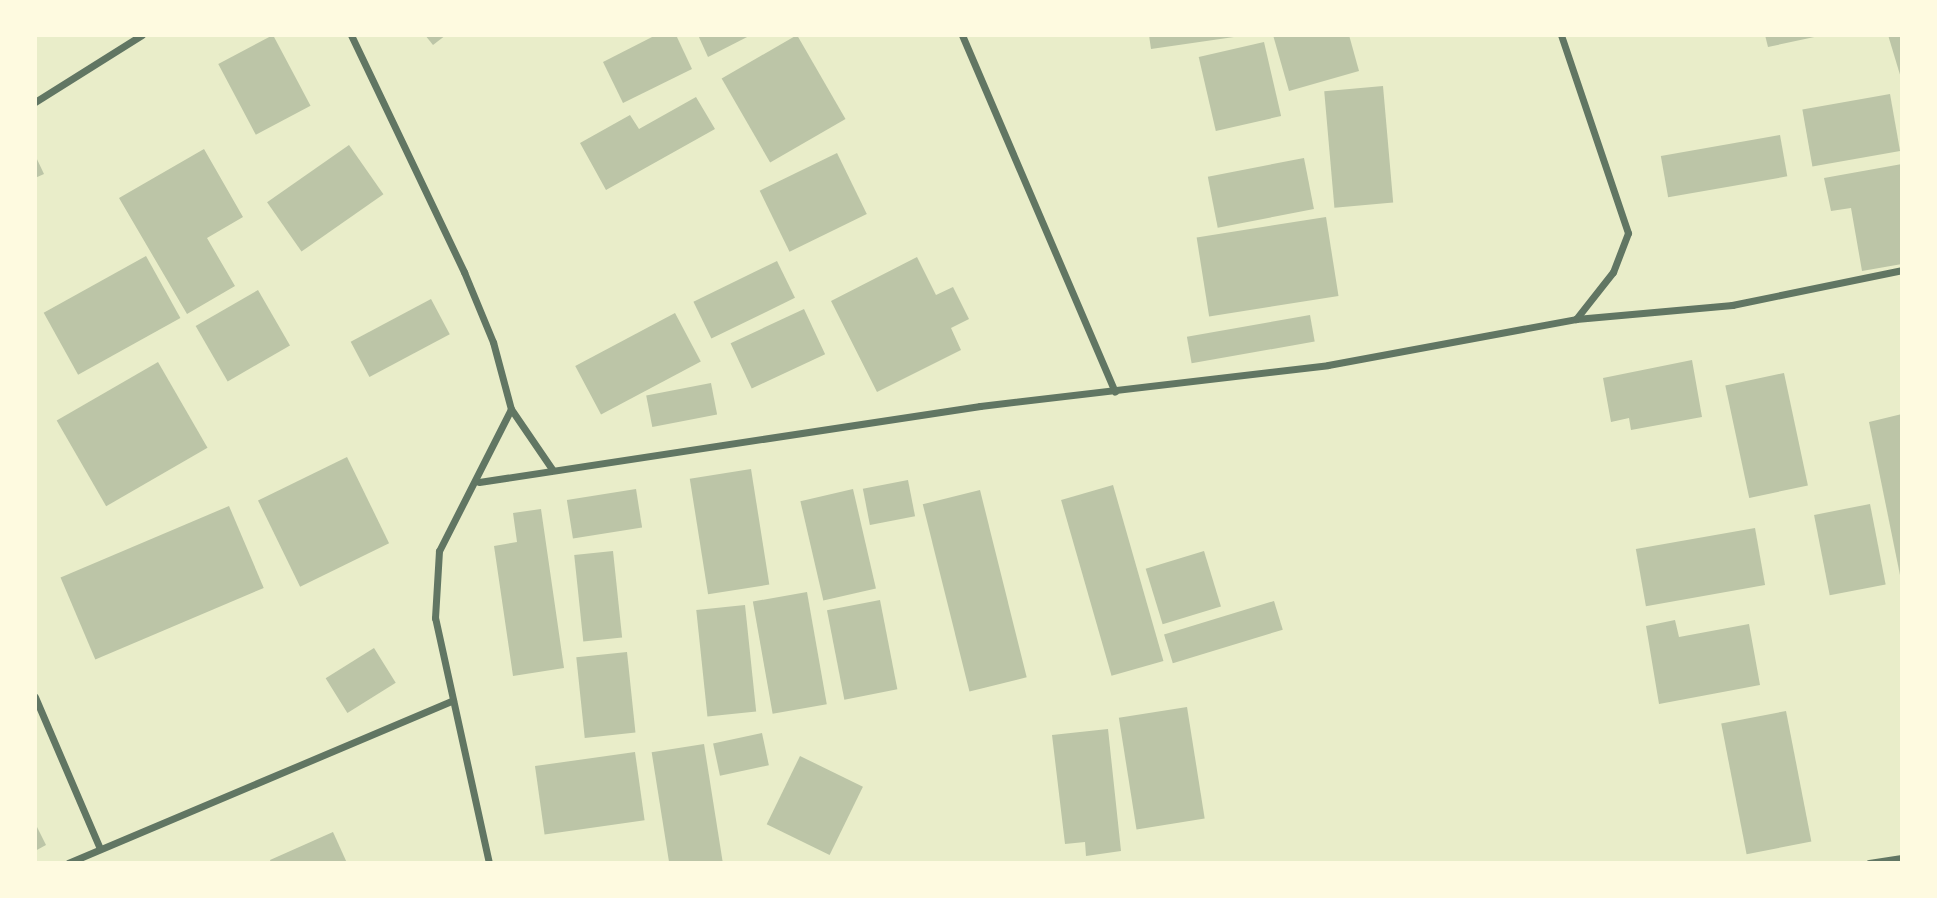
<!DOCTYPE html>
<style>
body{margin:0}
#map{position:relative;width:1937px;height:898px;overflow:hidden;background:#e9edc9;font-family:"Golos Text",sans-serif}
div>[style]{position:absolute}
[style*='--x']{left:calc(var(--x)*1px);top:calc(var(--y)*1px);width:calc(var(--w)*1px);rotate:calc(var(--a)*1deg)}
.building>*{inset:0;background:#bcc5a7;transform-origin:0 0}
.minor>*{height:7px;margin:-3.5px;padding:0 3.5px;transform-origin:3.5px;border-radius:3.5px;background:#617663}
span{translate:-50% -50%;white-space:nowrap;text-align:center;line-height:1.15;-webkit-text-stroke:5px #fefae0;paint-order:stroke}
.frame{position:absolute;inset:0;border:37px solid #fefae0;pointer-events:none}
</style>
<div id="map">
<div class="building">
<i style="left:273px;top:35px;width:80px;height:62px;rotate:62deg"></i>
<i style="clip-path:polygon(425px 35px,446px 35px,433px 45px)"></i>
<i style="clip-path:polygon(656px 35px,676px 35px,692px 69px,623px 103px,603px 62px)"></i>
<i style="clip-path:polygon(698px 35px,751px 35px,708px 57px)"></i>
<i style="left:797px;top:35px;width:97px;height:87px;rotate:60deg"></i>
<i style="clip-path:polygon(1149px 35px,1234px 35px,1234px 37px,1151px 49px)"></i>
<i style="clip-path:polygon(1273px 35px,1349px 35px,1359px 71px,1289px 91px)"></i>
<i style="clip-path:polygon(1765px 35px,1819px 35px,1819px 36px,1768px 47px)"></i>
<i style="clip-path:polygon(1888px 35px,1902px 35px,1902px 77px,1901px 78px)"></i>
<i style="left:1264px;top:42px;width:76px;height:67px;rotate:77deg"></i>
<i style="left:1383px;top:86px;width:117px;height:59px;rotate:85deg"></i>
<i style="left:1890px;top:94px;width:58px;height:89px;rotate:80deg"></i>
<i style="clip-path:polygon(696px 97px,715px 129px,606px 190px,580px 143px,630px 115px,639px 129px)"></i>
<i style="left:1780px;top:135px;width:42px;height:121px;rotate:80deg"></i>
<i style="left:349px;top:145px;width:60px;height:100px;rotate:55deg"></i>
<i style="clip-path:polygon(204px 149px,243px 217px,207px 238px,235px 286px,187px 314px,119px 198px)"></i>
<i style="left:837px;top:153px;width:68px;height:86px;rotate:64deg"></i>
<i style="clip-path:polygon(35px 155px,44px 174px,35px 178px)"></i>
<i style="left:1304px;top:158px;width:52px;height:98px;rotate:79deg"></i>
<i style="clip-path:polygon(1902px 164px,1902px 264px,1862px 271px,1851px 208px,1831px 211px,1824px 178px)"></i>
<i style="left:1326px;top:217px;width:80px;height:131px;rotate:81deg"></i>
<i style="left:146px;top:256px;width:71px;height:117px;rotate:61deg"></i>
<i style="clip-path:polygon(917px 257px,936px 295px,953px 287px,969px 319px,951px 328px,961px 350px,877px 392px,831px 301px)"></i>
<i style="left:777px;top:261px;width:41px;height:93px;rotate:64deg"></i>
<i style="left:258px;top:290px;width:64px;height:72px;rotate:60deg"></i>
<i style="left:431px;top:299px;width:40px;height:91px;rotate:62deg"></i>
<i style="left:804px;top:309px;width:50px;height:81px;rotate:65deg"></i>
<i style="left:675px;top:313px;width:55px;height:113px;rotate:62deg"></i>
<i style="left:1310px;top:315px;width:27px;height:125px;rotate:80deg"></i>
<i style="clip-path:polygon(1692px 360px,1702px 417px,1631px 430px,1629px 418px,1611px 422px,1603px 378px)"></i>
<i style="left:158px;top:362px;width:99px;height:117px;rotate:60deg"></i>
<i style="left:1784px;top:373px;width:115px;height:60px;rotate:78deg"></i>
<i style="left:711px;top:383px;width:32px;height:66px;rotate:79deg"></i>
<i style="clip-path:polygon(1902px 414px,1902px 580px,1901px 580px,1869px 422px)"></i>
<i style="left:347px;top:457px;width:96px;height:99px;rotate:64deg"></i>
<i style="left:751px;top:469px;width:117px;height:62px;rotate:81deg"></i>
<i style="left:908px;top:480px;width:37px;height:46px;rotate:79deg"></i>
<i style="left:1113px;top:485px;width:183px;height:54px;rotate:74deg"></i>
<i style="left:636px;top:489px;width:39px;height:70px;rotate:81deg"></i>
<i style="left:853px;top:489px;width:102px;height:54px;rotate:77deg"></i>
<i style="left:980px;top:490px;width:193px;height:59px;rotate:76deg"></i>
<i style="left:1870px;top:504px;width:82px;height:57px;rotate:79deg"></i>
<i style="left:229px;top:506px;width:89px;height:183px;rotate:67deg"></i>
<i style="clip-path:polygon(541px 509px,564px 668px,513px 676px,494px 546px,517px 542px,513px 513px)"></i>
<i style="left:1755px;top:528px;width:58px;height:121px;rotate:80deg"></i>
<i style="left:613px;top:551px;width:87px;height:39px;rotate:84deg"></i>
<i style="left:1204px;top:551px;width:58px;height:61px;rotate:73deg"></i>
<i style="left:807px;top:592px;width:114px;height:55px;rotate:80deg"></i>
<i style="left:880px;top:600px;width:91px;height:54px;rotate:79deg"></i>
<i style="left:1274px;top:601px;width:30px;height:115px;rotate:73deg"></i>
<i style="left:745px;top:605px;width:107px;height:49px;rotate:84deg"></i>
<i style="clip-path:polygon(1675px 620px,1679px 637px,1749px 624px,1760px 685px,1659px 704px,1646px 626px)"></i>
<i style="left:374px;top:648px;width:41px;height:57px;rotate:58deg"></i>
<i style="left:627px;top:652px;width:81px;height:51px;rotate:84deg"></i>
<i style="left:1187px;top:707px;width:113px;height:69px;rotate:81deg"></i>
<i style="left:1786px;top:711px;width:133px;height:66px;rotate:79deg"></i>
<i style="clip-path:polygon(1108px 729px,1121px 851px,1086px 856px,1085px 842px,1065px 844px,1052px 735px)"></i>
<i style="left:762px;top:733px;width:33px;height:50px;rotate:78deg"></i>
<i style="left:704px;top:744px;width:119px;height:53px;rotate:81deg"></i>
<i style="left:635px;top:752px;width:69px;height:101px;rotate:82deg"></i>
<i style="left:800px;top:756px;width:70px;height:76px;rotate:26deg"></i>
<i style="clip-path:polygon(35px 823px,46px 845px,35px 851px)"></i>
<i style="clip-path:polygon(333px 832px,347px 863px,271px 863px,270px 860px)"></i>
</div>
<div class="minor">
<i style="--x:351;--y:35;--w:263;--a:64.5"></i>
<i style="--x:464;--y:272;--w:76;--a:67.5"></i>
<i style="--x:493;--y:342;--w:69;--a:75"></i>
<i style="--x:511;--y:409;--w:73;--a:55.7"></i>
<i style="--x:962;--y:35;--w:388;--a:66.8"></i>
<i style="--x:1561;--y:35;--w:209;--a:71.3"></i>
<i style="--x:1628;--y:233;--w:42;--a:111"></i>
<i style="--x:1613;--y:272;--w:60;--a:128.2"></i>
<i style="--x:35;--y:102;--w:126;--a:-32.1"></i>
<i style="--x:479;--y:482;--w:507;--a:-8.63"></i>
<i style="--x:980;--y:406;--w:350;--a:-6.7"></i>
<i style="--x:1328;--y:365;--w:252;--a:-10.5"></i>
<i style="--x:1576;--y:319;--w:157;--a:-5.1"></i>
<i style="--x:1732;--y:305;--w:174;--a:-11.6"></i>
<i style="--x:35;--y:697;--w:165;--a:66.8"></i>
<i style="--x:68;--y:863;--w:418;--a:-22.9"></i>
<i style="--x:489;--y:863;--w:251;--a:-102.4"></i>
<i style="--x:435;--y:618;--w:67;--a:-86.6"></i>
<i style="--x:439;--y:551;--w:159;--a:-63.1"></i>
<i style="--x:1869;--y:863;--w:33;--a:-9"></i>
</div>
<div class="frame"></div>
</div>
